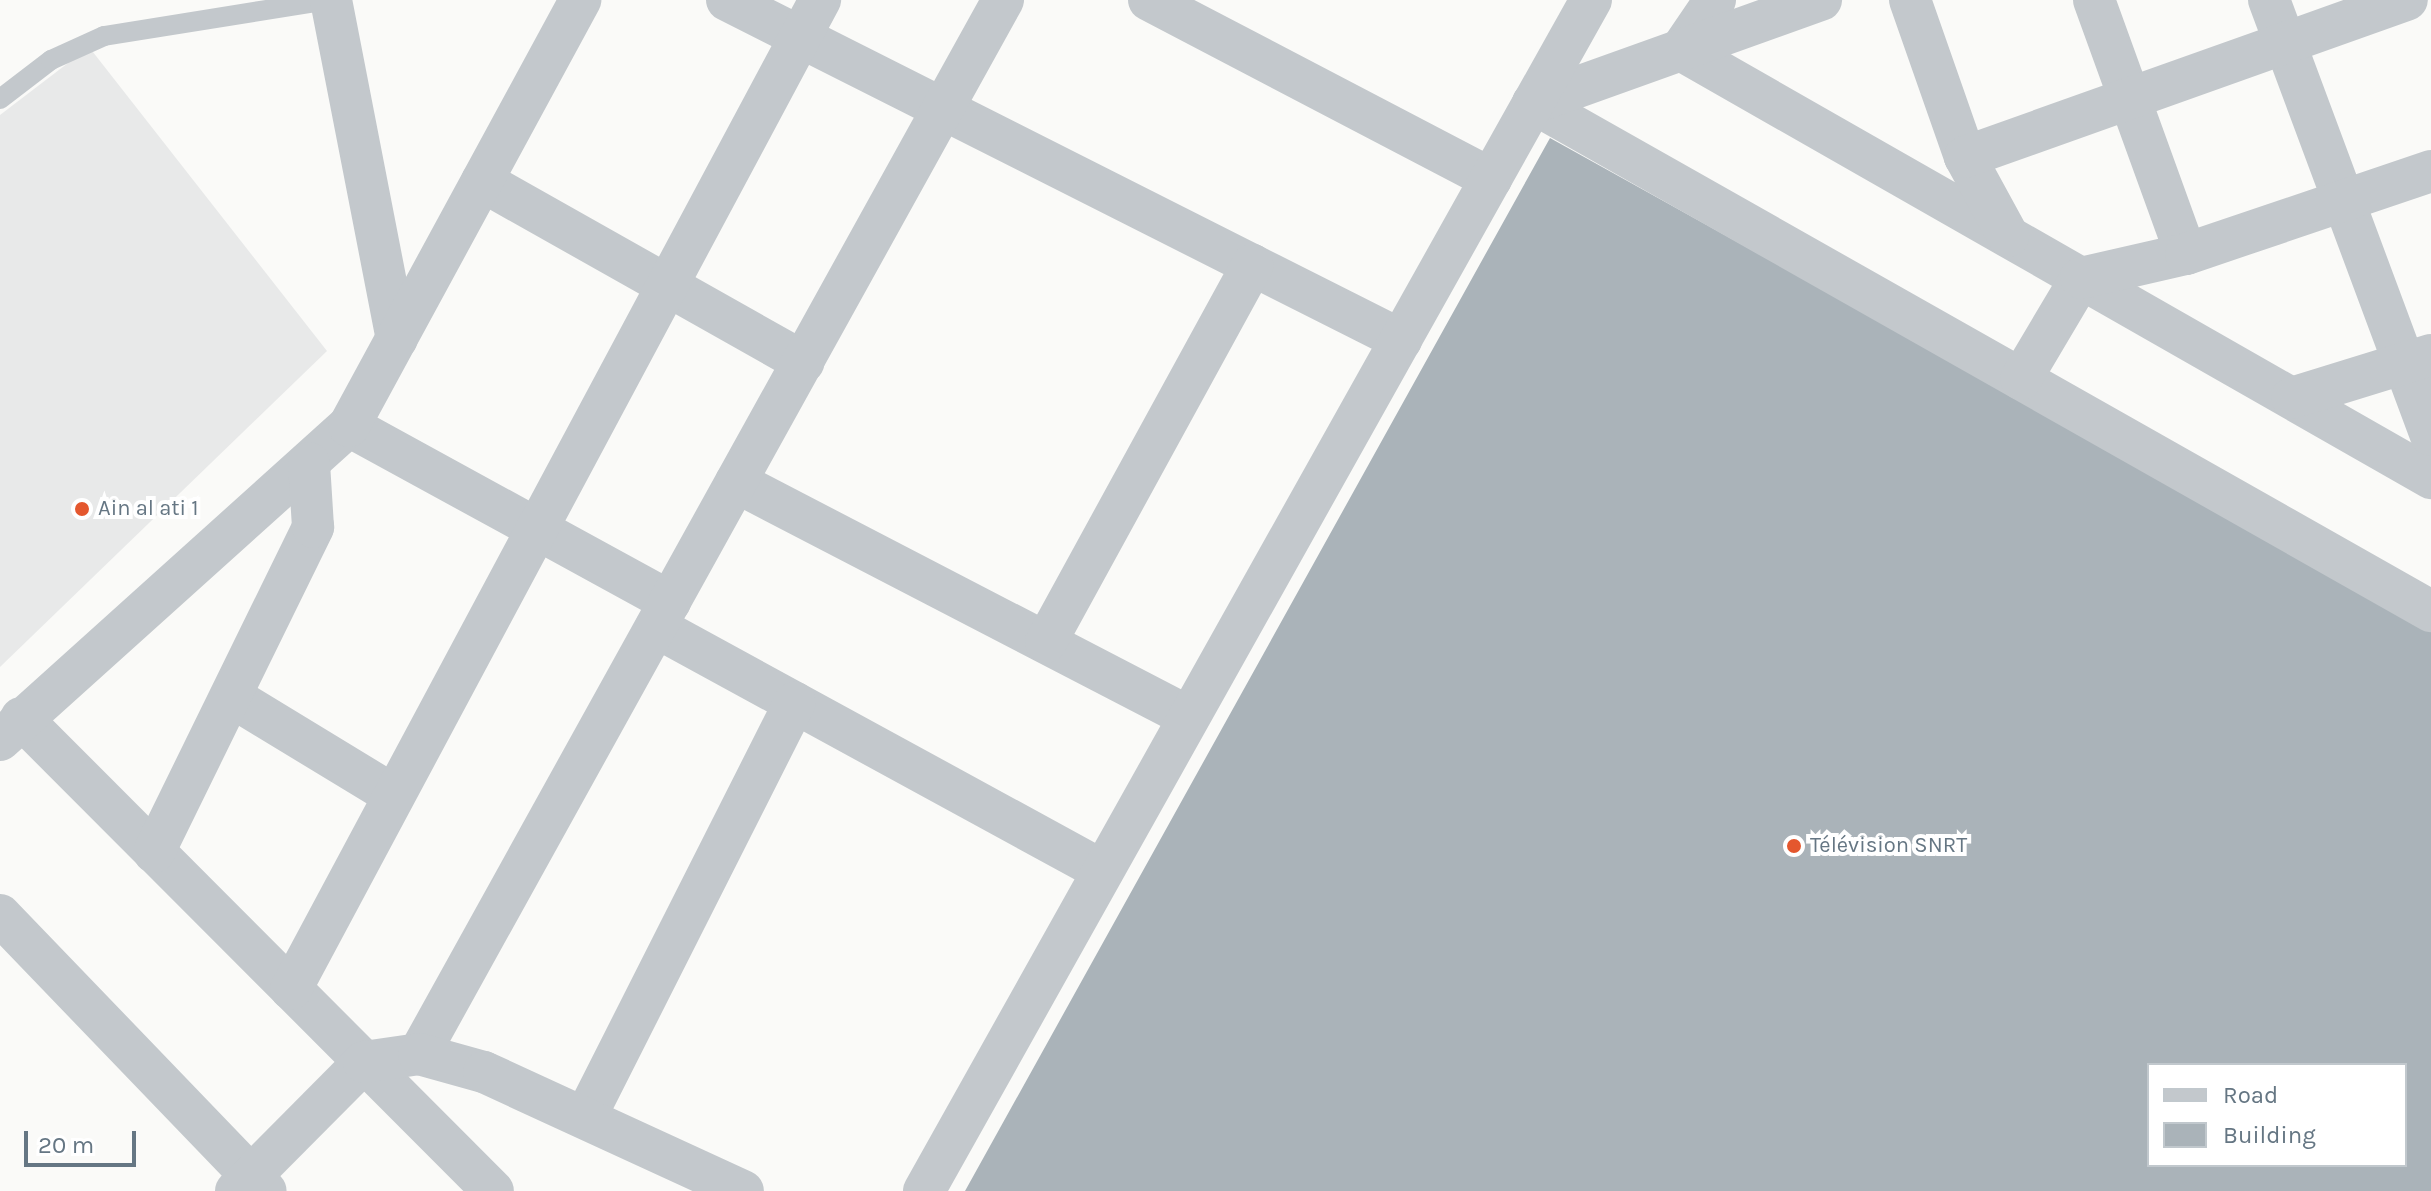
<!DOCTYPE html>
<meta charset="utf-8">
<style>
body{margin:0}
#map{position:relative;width:2431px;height:1191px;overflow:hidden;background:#fafaf8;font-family:Karla,sans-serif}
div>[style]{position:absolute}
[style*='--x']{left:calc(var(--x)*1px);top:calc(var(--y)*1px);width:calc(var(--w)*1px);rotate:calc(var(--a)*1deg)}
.built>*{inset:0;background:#e8e9e9}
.building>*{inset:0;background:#aab3b9}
.lane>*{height:20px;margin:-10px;padding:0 10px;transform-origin:10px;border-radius:10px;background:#c3c8cc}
.street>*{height:42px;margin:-21px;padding:0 21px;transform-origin:21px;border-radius:21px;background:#c3c8cc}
.dots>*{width:22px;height:22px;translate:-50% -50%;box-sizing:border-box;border:4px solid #fff;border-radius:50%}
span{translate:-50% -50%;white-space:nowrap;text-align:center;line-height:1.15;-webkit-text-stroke:8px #fff;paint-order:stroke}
.poi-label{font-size:22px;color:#657683}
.left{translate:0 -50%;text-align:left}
.legend{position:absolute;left:2147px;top:1063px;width:260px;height:104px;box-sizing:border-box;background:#fff;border:2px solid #c1c8cd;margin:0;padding:10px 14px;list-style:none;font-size:24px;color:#657683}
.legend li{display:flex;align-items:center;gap:16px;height:40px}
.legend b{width:40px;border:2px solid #c1c8cd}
.scale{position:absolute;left:24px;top:1131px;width:112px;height:36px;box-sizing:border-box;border:4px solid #657683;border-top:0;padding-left:10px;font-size:24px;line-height:28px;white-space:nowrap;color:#657683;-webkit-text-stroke:6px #fff;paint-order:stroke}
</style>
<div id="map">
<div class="built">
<i style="clip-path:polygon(89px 47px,327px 351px,0 667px,0 115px)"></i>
</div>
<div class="building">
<i style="clip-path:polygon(evenodd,1550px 138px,2431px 627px,2431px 1191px,965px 1191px,1550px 138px,2149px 1065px,2405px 1065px,2405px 1165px,2149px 1165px,2149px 1065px)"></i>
</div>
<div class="lane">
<i style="--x:0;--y:99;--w:64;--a:-37.4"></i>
<i style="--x:51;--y:60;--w:58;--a:-24.4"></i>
<i style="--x:104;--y:36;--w:228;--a:-9.1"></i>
</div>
<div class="street">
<i style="--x:331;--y:0;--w:345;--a:79"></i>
<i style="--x:727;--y:0;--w:755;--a:26.77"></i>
<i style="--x:1149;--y:0;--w:386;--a:27.6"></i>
<i style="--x:1715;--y:0;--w:60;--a:124.2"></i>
<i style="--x:1681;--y:50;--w:864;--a:29.71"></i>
<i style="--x:1910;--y:0;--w:166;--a:70.7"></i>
<i style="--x:1965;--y:157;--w:90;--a:61.4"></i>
<i style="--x:2094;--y:0;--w:270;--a:70.1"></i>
<i style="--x:2269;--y:0;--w:464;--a:69.6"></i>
<i style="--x:1533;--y:103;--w:1032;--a:29.5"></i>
<i style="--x:1533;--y:103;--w:306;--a:-19.7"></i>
<i style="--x:1965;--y:157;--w:469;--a:-19.6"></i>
<i style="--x:482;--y:181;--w:369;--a:29.4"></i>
<i style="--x:2021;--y:379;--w:117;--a:-59.3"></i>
<i style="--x:2081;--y:278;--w:108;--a:-12.9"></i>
<i style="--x:2186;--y:254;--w:259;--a:-18.7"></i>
<i style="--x:2292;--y:398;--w:145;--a:-17.2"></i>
<i style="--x:349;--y:426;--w:366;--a:28.7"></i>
<i style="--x:736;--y:482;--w:510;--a:27.42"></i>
<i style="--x:656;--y:627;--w:509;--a:28.63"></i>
<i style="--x:1046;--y:642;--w:430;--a:-61.3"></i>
<i style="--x:232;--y:697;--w:188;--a:31.3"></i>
<i style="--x:21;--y:718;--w:668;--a:45.06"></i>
<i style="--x:0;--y:740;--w:469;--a:-42"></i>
<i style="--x:349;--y:426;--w:485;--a:-61.5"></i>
<i style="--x:154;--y:852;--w:362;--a:-63.9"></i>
<i style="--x:313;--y:527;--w:64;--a:-93.6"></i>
<i style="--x:0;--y:915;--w:383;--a:46.1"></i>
<i style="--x:291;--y:989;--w:1122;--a:-61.86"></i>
<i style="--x:419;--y:1054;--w:1205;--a:-61.01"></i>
<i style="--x:586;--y:1116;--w:463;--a:-63.2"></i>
<i style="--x:236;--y:1191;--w:182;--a:-45.2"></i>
<i style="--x:364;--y:1062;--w:56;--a:-8.3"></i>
<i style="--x:419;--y:1054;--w:67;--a:15.5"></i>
<i style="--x:484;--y:1072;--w:285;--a:24.7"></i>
<i style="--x:924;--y:1191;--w:1365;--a:-60.75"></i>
</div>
<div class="dots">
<i style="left:82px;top:509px;background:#e4572e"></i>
<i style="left:1794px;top:846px;background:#e4572e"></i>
</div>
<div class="poi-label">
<span class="left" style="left:98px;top:509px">Ain al ati 1</span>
<span class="left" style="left:1810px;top:846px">Télévision SNRT</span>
</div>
<ul class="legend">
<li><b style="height:10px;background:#c3c8cc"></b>Road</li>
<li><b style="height:22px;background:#aab3b9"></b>Building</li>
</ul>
<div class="scale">20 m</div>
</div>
